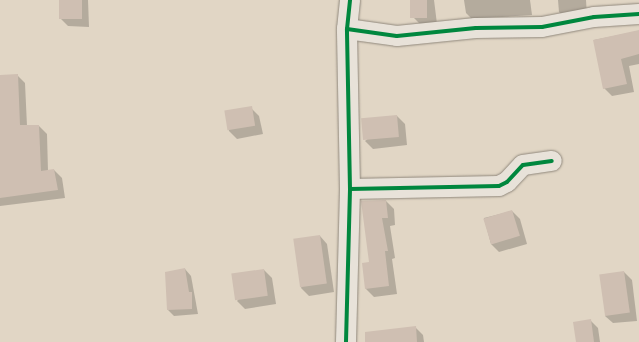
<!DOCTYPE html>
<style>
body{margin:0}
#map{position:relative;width:639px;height:342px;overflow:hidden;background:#e1d6c5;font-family:"IM FELL English",serif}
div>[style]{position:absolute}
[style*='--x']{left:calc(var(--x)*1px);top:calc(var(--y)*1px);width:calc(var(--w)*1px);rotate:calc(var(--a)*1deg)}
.shadow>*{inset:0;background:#0003}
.building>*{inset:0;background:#cfbfb2;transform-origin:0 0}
.roads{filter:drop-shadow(0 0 1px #90887c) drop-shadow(0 0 1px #90887c)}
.street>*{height:20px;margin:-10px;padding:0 10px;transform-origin:10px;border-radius:10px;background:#e8e2d9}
.cycleway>*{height:4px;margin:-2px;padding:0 2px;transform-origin:2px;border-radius:2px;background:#00873e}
span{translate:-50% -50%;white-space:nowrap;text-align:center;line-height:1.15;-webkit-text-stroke:3.5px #f4e6d1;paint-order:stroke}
</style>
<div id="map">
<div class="shadow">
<i style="clip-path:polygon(60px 0,88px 0,89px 27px,68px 26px,60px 18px)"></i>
<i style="clip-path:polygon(411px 0,434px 0,437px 24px,421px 25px,413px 17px)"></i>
<i style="clip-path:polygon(464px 0,530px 0,532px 15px,472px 19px,466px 13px)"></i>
<i style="clip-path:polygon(558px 0,586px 0,587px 16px,567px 20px,559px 12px)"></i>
<i style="clip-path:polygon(639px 31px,639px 64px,629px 66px,634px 92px,612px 96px,604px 88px,594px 40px)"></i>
<i style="clip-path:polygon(17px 75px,25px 83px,27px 126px,39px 126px,47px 134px,48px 171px,54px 170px,62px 178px,65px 198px,0 206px,0 76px)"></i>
<i style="clip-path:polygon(251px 108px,259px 116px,263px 134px,237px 139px,229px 131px,226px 112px)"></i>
<i style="clip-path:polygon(397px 116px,405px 124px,407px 145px,373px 149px,365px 141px)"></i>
<i style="clip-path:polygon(386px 201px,394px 209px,395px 225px,390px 226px,395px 258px,392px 259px,397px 294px,374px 297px,366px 289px,363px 264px,370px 263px)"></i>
<i style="clip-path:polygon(512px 211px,520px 219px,527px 244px,499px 252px,491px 244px,484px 218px)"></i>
<i style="clip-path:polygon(320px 236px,327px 244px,334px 292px,309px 296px,301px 288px)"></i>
<i style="clip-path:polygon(185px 269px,191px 276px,198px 314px,174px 316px,168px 310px)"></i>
<i style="clip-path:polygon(264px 270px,272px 278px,276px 304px,245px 309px,237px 301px)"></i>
<i style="clip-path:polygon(624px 272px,632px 280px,637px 321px,613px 323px,605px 316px)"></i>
<i style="clip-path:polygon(590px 320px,598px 328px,600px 342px,578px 342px)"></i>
<i style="clip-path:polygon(415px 327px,423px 335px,424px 342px,383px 342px)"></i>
</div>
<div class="building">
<i style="left:59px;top:0;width:23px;height:19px"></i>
<i style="left:410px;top:0;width:17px;height:18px"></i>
<i style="clip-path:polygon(639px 30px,639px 54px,621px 59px,627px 84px,603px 89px,593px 40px)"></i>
<i style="clip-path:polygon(18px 74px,20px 125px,39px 125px,41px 171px,54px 169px,58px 190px,0 198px,0 75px)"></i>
<i style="left:252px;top:106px;width:20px;height:28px;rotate:81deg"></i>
<i style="left:397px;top:115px;width:22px;height:36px;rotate:85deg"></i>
<i style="clip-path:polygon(386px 200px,388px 218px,382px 218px,388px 251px,385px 251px,389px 286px,365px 289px,362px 263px,369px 262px,361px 201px)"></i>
<i style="left:512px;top:210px;width:27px;height:30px;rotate:73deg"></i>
<i style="left:320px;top:235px;width:49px;height:27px;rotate:82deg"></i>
<i style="clip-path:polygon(185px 268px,189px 292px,192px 292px,192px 309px,167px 310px,165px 272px)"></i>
<i style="left:264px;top:269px;width:27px;height:33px;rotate:82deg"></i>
<i style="left:624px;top:271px;width:42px;height:25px;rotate:82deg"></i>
<i style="clip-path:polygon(591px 319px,594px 342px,576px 342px,573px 322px)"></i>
<i style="clip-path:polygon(416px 326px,417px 342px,365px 342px,365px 332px)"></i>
</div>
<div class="roads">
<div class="street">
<i style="--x:347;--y:29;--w:50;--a:8"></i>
<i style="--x:397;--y:36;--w:79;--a:-5.8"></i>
<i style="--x:476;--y:28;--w:66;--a:-0.9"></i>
<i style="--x:542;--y:27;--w:53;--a:-10.9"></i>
<i style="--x:594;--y:17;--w:45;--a:-3.8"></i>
<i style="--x:350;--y:189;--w:149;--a:-1.2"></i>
<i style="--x:499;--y:186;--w:9;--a:-27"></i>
<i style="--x:507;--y:182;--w:23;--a:-47"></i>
<i style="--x:523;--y:165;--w:29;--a:-8"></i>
<i style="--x:346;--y:342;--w:153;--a:-88.5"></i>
<i style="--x:350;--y:189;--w:160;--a:-91.1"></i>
<i style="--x:347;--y:29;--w:29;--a:-84"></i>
</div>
</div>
<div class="cycleway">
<i style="--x:347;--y:29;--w:50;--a:8"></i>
<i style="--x:397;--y:36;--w:79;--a:-5.8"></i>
<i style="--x:476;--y:28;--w:66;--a:-0.9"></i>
<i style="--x:542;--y:27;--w:53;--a:-10.9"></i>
<i style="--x:594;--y:17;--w:45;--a:-3.8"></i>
<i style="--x:350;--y:189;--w:149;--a:-1.2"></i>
<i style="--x:499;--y:186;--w:9;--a:-27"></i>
<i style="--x:507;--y:182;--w:23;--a:-47"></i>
<i style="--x:523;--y:165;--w:29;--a:-8"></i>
<i style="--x:346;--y:342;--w:153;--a:-88.5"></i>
<i style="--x:350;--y:189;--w:160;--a:-91.1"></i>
<i style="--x:347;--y:29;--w:29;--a:-84"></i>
</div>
</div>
